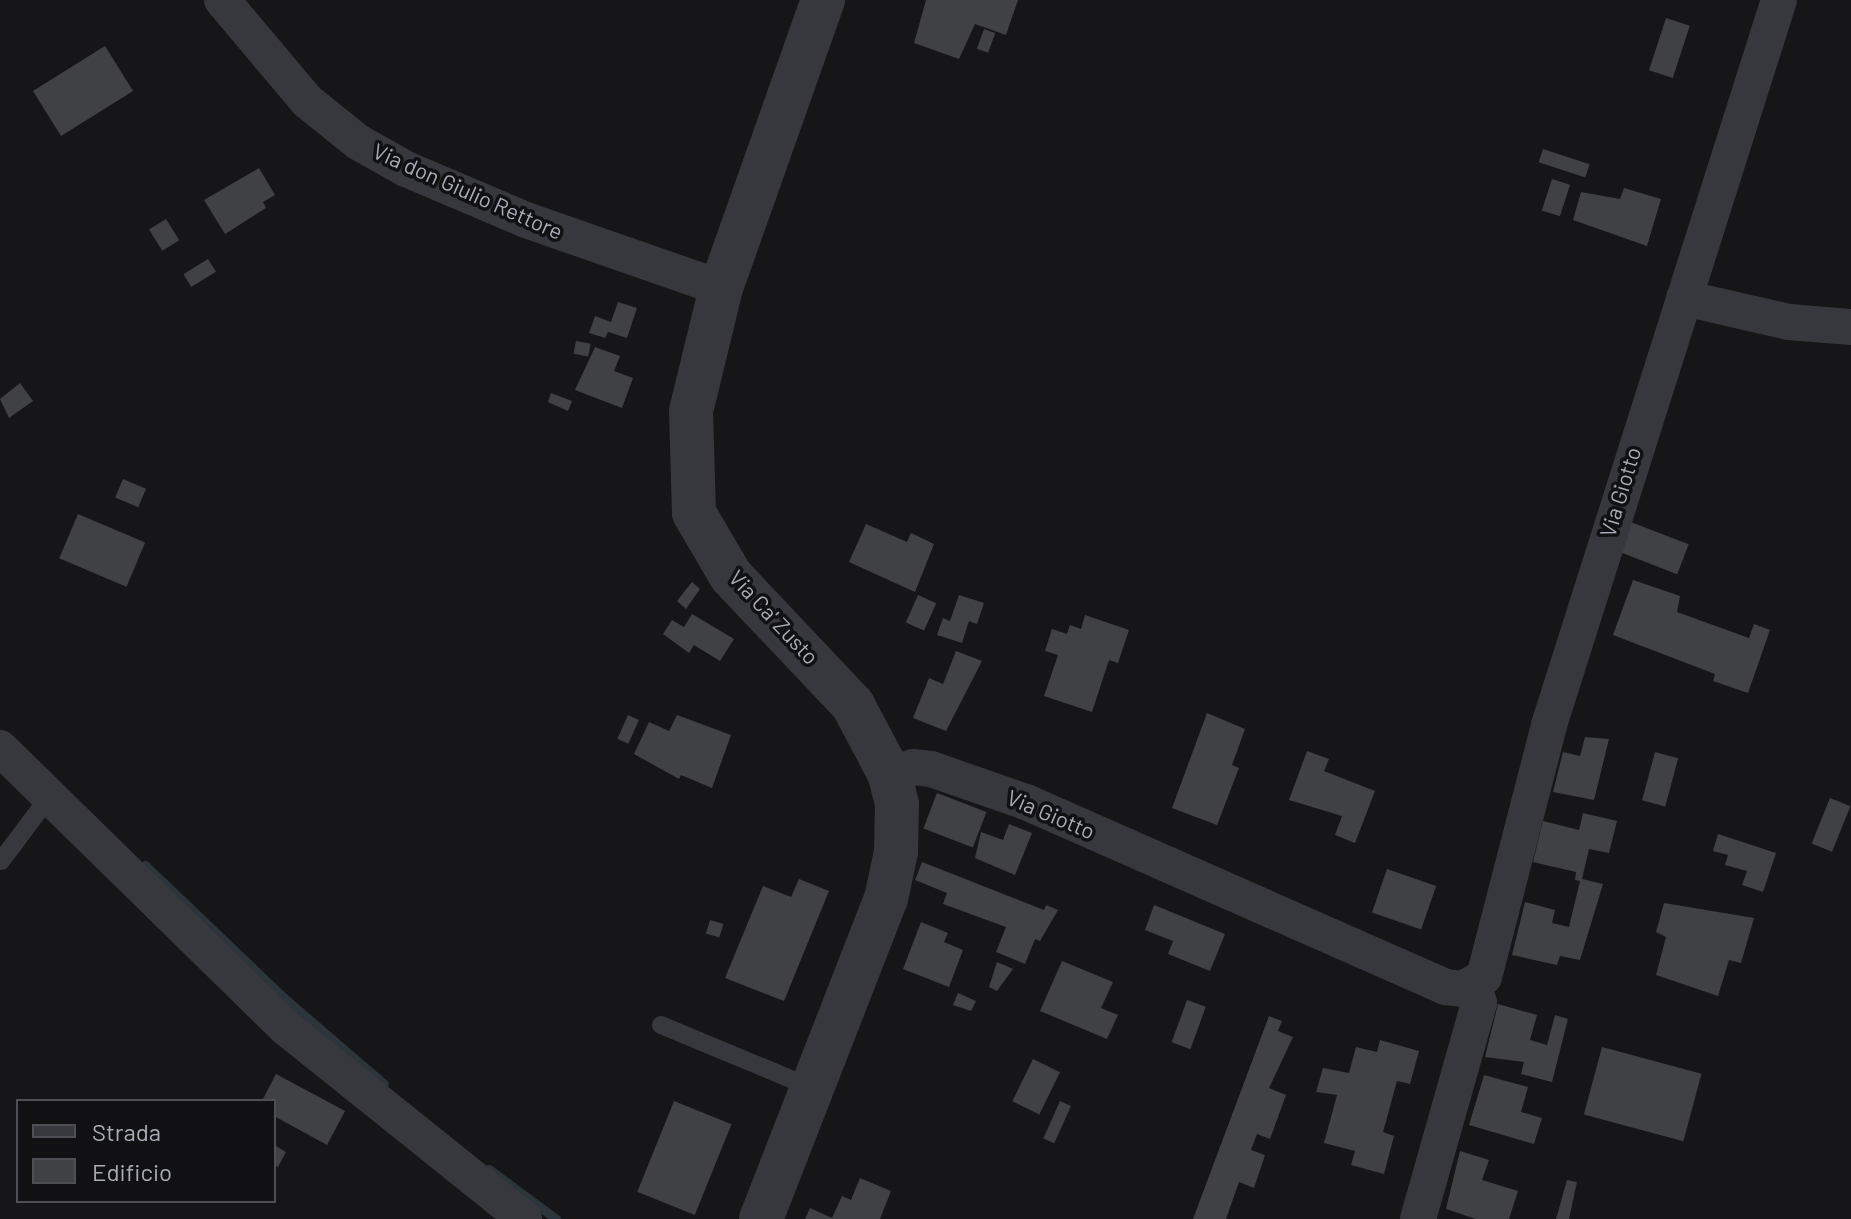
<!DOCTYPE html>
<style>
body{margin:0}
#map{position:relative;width:1851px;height:1219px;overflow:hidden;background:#161618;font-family:Barlow,sans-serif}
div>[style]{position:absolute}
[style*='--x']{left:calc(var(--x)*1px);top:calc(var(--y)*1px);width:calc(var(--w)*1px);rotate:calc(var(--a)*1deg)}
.stream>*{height:9px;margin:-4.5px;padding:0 4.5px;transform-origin:4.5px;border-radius:4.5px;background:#2c353c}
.building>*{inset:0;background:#404145;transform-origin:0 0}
.service>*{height:18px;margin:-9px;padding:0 9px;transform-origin:9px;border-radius:9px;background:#37383d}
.minor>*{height:36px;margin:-18px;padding:0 18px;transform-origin:18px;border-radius:18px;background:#37383d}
.tertiary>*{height:44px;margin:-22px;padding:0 22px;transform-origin:22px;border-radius:22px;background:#37383d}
span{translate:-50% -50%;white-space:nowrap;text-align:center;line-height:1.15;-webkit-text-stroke:7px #111113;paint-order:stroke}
.street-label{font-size:22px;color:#a8adb8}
.legend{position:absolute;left:16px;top:1099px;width:260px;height:104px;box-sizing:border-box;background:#111113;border:2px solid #4d4f55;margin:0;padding:10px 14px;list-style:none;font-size:24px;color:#a8adb8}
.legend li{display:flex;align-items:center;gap:16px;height:40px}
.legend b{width:40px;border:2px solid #4d4f55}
</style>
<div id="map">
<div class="stream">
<i style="--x:145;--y:865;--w:191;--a:43.7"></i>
<i style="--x:283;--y:997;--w:133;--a:40.7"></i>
<i style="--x:489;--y:1169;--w:84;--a:36.7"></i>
</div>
<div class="building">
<i style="clip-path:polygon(926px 0,1018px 0,1006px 35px,975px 24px,959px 59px,914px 43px)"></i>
<i style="left:1666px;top:18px;width:25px;height:55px;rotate:18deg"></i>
<i style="left:984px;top:29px;width:12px;height:21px;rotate:20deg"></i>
<i style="left:105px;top:46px;width:53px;height:85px;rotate:58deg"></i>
<i style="left:1543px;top:149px;width:49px;height:14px;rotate:18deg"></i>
<i style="clip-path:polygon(259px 168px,275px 195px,263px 202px,266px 208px,225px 234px,204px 200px)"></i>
<i style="left:1552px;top:179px;width:19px;height:33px;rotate:18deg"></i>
<i style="clip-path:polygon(1624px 188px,1661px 199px,1647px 246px,1573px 220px,1581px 192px,1620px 199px)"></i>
<i style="left:166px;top:219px;width:25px;height:20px;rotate:58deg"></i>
<i style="left:208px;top:259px;width:15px;height:29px;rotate:58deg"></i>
<i style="clip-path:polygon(618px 302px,637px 308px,627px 338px,608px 332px,605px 338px,589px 333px,595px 316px,611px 322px)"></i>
<i style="left:576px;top:341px;width:15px;height:13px;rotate:11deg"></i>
<i style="clip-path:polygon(595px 347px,620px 356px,614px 371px,633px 378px,622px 408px,575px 390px)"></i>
<i style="clip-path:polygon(20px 383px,33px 401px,9px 418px,0 399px)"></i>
<i style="clip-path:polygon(551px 393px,572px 401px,568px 411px,548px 402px)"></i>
<i style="left:123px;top:479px;width:25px;height:20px;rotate:23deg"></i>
<i style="left:78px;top:514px;width:73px;height:48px;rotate:23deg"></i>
<i style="left:1628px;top:521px;width:65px;height:32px;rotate:21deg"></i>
<i style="clip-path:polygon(866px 524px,907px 542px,911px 533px,934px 544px,915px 592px,849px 562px)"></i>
<i style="clip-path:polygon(1633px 580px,1680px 596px,1677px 612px,1749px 638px,1754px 624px,1770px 630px,1748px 693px,1713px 681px,1715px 674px,1613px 635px)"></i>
<i style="clip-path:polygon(692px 582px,700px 589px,686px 609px,677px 601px)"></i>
<i style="left:918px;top:595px;width:20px;height:30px;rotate:24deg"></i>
<i style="clip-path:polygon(959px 595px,984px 603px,977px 624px,969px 621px,962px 643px,937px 635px,943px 618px,950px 621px)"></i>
<i style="clip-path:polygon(692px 614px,734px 639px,720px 661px,694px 645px,689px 653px,663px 634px,672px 620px,684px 627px)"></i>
<i style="clip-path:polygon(1085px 615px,1129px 630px,1118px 663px,1109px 660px,1092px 712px,1044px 696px,1058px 655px,1045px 651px,1052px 629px,1067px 634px,1070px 625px,1081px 629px)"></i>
<i style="clip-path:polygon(956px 651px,982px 661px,946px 731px,913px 718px,929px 678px,943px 684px)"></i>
<i style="clip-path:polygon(1207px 713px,1245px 729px,1232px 765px,1239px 768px,1217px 825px,1172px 808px)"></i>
<i style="left:628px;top:715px;width:12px;height:26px;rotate:24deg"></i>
<i style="clip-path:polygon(677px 715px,731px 735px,712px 788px,681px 775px,679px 779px,634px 754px,649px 722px,669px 731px)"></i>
<i style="clip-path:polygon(1585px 737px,1609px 739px,1594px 800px,1553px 792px,1563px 752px,1580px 756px)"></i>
<i style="clip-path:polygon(1307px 751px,1329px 759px,1324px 771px,1375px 791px,1355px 843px,1335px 835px,1342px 816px,1289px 800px)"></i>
<i style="left:1655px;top:752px;width:24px;height:50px;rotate:15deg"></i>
<i style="left:937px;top:793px;width:53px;height:38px;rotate:21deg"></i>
<i style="left:1830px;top:798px;width:22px;height:49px;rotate:22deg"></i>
<i style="clip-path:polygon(1583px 813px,1617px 821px,1609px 853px,1589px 849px,1582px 879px,1603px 884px,1580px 960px,1560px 956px,1557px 965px,1512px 955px,1525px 902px,1555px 910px,1552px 923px,1569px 927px,1580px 881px,1575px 880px,1576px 872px,1533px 862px,1543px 821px,1579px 830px)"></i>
<i style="clip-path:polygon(1009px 824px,1032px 833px,1015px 875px,975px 858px,981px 832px,1003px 840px)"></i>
<i style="clip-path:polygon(1718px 834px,1776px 853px,1763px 892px,1742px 885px,1747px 871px,1725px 865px,1728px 855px,1713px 851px)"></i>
<i style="clip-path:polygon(922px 862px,1044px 910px,1046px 905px,1058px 910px,1040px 941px,1035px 939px,1025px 964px,996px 952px,1006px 927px,943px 904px,947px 893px,915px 880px)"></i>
<i style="left:1387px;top:869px;width:52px;height:46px;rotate:19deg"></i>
<i style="clip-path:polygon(799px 879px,829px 891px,784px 1001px,725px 978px,763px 886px,791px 897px)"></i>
<i style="clip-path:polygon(1664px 903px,1754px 918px,1741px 963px,1729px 960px,1718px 996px,1656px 975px,1666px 937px,1656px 932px)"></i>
<i style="clip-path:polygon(1154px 905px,1225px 934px,1210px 971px,1168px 954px,1173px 941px,1145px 930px)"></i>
<i style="left:710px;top:920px;width:14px;height:14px;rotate:17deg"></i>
<i style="clip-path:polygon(921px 922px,948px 933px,944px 942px,963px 950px,949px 987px,903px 969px)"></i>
<i style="clip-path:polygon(1062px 961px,1113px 982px,1101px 1008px,1118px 1015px,1107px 1039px,1040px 1011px)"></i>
<i style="clip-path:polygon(997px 962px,1013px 969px,997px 991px,989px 987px)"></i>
<i style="clip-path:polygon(958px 993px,976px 1001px,971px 1011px,953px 1005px)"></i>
<i style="left:1187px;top:1000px;width:20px;height:45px;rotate:20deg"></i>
<i style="clip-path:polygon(1498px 1004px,1537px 1015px,1530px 1040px,1547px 1045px,1555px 1015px,1568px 1019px,1552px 1082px,1521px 1074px,1524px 1062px,1485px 1057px)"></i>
<i style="clip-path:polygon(1269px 1016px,1282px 1021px,1278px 1031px,1293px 1037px,1269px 1088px,1286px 1095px,1270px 1139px,1257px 1134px,1251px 1150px,1265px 1155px,1254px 1188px,1239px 1182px,1226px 1219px,1193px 1219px)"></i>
<i style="clip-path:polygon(1380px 1040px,1419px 1051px,1410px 1084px,1397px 1081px,1383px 1132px,1394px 1136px,1384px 1174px,1351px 1165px,1355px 1151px,1324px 1143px,1337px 1095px,1316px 1092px,1323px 1068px,1349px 1073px,1356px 1047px,1377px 1052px)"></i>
<i style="left:1602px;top:1047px;width:103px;height:70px;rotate:15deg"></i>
<i style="left:1033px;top:1059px;width:30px;height:47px;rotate:26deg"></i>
<i style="clip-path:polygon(276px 1074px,345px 1111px,327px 1145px,274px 1116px,274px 1101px,262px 1101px)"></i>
<i style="clip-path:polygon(1484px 1075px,1528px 1087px,1521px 1112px,1542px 1118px,1534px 1144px,1469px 1125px)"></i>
<i style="left:674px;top:1101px;width:62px;height:98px;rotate:22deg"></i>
<i style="left:1060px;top:1101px;width:12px;height:41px;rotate:24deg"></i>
<i style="clip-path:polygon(274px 1145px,286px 1152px,278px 1167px,274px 1165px)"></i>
<i style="clip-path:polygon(1460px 1151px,1489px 1160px,1482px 1180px,1518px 1191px,1509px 1219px,1476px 1219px,1446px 1209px)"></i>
<i style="clip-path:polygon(860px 1178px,891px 1191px,880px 1219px,805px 1219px,810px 1208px,832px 1218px,842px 1196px,851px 1200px)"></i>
<i style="clip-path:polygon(1567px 1180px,1577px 1182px,1569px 1219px,1556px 1219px)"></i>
</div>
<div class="service">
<i style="--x:1;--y:861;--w:80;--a:-53.1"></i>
<i style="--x:661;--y:1025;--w:164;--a:22.6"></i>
</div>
<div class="minor">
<i style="--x:222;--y:0;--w:132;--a:49.9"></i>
<i style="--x:307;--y:101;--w:65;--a:38.8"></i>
<i style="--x:358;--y:142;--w:55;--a:29.4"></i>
<i style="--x:406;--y:169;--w:130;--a:23"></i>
<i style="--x:526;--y:220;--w:207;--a:19.2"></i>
<i style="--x:1684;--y:298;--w:108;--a:12.9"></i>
<i style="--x:1789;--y:322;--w:62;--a:4.6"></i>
<i style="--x:0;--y:748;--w:400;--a:44.4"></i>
<i style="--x:286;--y:1028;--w:305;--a:38.7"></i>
<i style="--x:890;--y:775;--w:24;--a:-19"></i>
<i style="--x:913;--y:767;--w:18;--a:6"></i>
<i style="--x:931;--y:769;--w:101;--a:19.2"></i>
<i style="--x:1026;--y:802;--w:458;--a:23.8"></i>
<i style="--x:1445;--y:987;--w:18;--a:6"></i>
<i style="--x:1463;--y:989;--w:24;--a:-30"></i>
<i style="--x:1484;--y:977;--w:260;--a:-75.5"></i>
<i style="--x:1549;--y:725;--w:761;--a:-72.4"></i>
<i style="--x:1418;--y:1219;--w:224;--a:-74.2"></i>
<i style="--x:1479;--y:1003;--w:18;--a:-106"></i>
</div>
<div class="tertiary">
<i style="--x:761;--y:1219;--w:344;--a:-68.7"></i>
<i style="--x:886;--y:899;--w:48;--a:-78"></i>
<i style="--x:896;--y:852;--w:48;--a:-88.8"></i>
<i style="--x:897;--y:804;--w:30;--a:-104"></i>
<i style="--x:890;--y:775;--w:79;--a:-117.9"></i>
<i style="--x:853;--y:705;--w:178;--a:-133.4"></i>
<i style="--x:731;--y:576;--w:73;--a:-120.4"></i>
<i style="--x:694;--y:513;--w:102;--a:-91.7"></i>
<i style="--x:691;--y:411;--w:127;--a:-76.3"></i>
<i style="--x:721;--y:288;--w:306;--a:-70.5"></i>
</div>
<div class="street-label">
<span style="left:468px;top:191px;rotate:24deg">Via don Giulio Rettore</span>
<span style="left:1620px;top:492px;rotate:-73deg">Via Giotto</span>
<span style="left:774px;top:617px;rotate:47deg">Via Ca' Zusto</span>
<span style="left:1051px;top:814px;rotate:23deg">Via Giotto</span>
</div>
<ul class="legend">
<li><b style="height:10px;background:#37383d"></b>Strada</li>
<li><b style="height:22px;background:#404145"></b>Edificio</li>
</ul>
</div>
